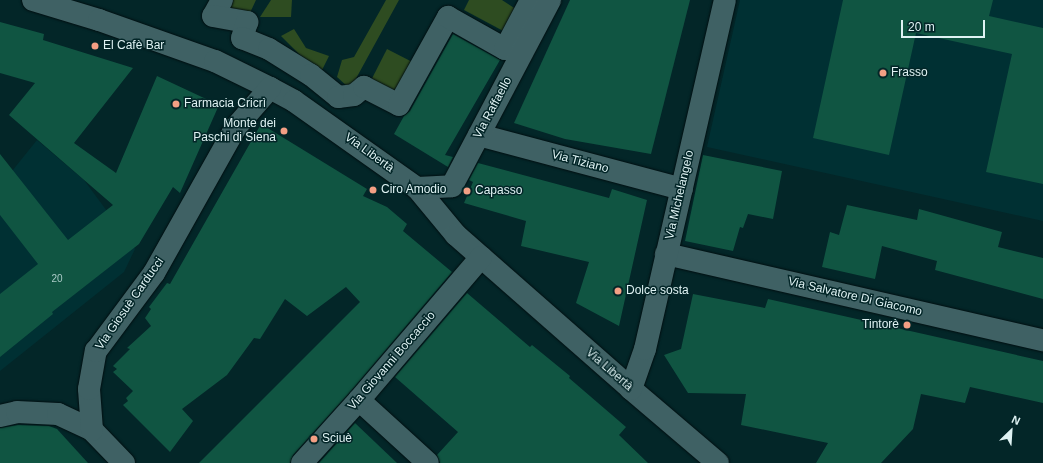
<!DOCTYPE html>
<meta charset="utf-8">
<style>
body{margin:0}
#map{position:relative;width:1043px;height:463px;overflow:hidden;background:#032628;font-family:Arial,sans-serif}
div>[style]{position:absolute}
[style*='--x']{left:calc(var(--x)*1px);top:calc(var(--y)*1px);width:calc(var(--w)*1px);rotate:calc(var(--a)*1deg)}
.built>*{inset:0;background:#003033}
.green>*{inset:0;background:#2e4c21;transform-origin:0 0}
.building>*{inset:0;background:#105542}
.roads{filter:drop-shadow(0 0 1px #000e10) drop-shadow(0 0 1px #000e10)}
.minor>*{height:22px;margin:-11px;padding:0 11px;transform-origin:11px;border-radius:11px;background:#3f6164}
.dots>*{width:11px;height:11px;translate:-50% -50%;box-sizing:border-box;border:2px solid #032628;border-radius:50%}
span{translate:-50% -50%;white-space:nowrap;text-align:center;line-height:1.15;-webkit-text-stroke:3px #032628;paint-order:stroke}
.number-label{font-size:10px;color:#abcbc7}
.number-label span{-webkit-text-stroke-width:0}
.poi-label{font-size:12px;color:#dff2f3}
.left{translate:0 -50%;text-align:left}
.right{translate:-100% -50%;text-align:right}
.street-label{font-size:12px;color:#dff2f3}
.north{position:absolute;left:991px;top:411px;width:40px;height:40px;-webkit-text-stroke:3px #032628;paint-order:stroke;rotate:25deg;font-size:11px;font-weight:700;line-height:16px;text-align:center;color:#dff2f3}
.north::after{content:'';display:block;margin:auto;width:14px;height:18px;background:#dff2f3;clip-path:polygon(50% 0,100% 100%,50% 72%,0 100%)}
.scale{position:absolute;left:901px;top:20px;width:84px;height:18px;box-sizing:border-box;border:2px solid #dff2f3;border-top:0;padding-left:5px;font-size:12px;line-height:14px;white-space:nowrap;color:#dff2f3;-webkit-text-stroke:3px #032628;paint-order:stroke}
</style>
<div id="map">
<div class="built">
<i style="clip-path:polygon(740px 0,1043px 0,1043px 221px,707px 147px)"></i>
<i style="clip-path:polygon(37px 140px,84px 180px,135px 249px,124px 272px,0 371px,0 186px)"></i>
</div>
<div class="green">
<i style="clip-path:polygon(224px 0,256px 0,249px 15px,221px 7px)"></i>
<i style="clip-path:polygon(271px 0,292px 0,291px 17px,260px 17px)"></i>
<i style="clip-path:polygon(386px 0,399px 0,353px 84px,348px 87px,337px 77px,342px 60px,354px 57px)"></i>
<i style="clip-path:polygon(469px 0,502px 0,519px 11px,507px 33px,464px 10px)"></i>
<i style="clip-path:polygon(294px 29px,306px 48px,329px 56px,322px 70px,300px 55px,281px 36px)"></i>
<i style="left:387px;top:49px;width:29px;height:37px;rotate:27deg"></i>
</div>
<div class="building">
<i style="clip-path:polygon(570px 0,690px 0,651px 154px,565px 139px,514px 123px)"></i>
<i style="clip-path:polygon(843px 0,993px 0,989px 16px,1043px 28px,1043px 184px,986px 172px,1012px 54px,916px 33px,889px 155px,813px 138px)"></i>
<i style="clip-path:polygon(0 22px,44px 34px,43px 40px,133px 68px,74px 143px,116px 173px,157px 76px,219px 105px,180px 193px,173px 187px,139px 244px,52px 312px,53px 314px,0 357px,0 294px,38px 264px,0 215px,0 154px,68px 240px,113px 205px,9px 115px,35px 83px,0 73px)"></i>
<i style="clip-path:polygon(453px 34px,500px 60px,445px 155px,453px 157px,448px 167px,394px 134px,404px 116px,410px 111px)"></i>
<i style="clip-path:polygon(261px 124px,367px 189px,363px 196px,387px 207px,407px 224px,403px 231px,452px 272px,350px 392px,293px 455px,290px 463px,199px 463px,360px 302px,346px 287px,307px 316px,285px 299px,260px 339px,254px 338px,227px 375px,182px 409px,193px 421px,170px 452px,123px 405px,128px 401px,126px 398px,133px 391px,113px 372px,117px 369px,113px 366px,130px 349px,127px 348px,151px 326px,145px 318px,151px 309px,149px 307px,167px 283px,170px 284px)"></i>
<i style="clip-path:polygon(703px 155px,782px 171px,773px 219px,748px 214px,743px 228px,740px 227px,733px 251px,685px 241px)"></i>
<i style="clip-path:polygon(478px 163px,609px 198px,612px 189px,647px 200px,619px 326px,576px 303px,589px 262px,521px 246px,526px 221px,464px 203px,473px 182px,469px 180px)"></i>
<i style="clip-path:polygon(847px 205px,917px 220px,919px 209px,1002px 232px,998px 247px,1043px 258px,1043px 299px,935px 270px,937px 261px,882px 246px,875px 279px,822px 267px,830px 232px,839px 235px)"></i>
<i style="clip-path:polygon(467px 293px,530px 347px,532px 345px,570px 376px,569px 378px,626px 427px,619px 435px,648px 463px,440px 463px,437px 455px,458px 432px,395px 377px)"></i>
<i style="clip-path:polygon(693px 294px,765px 308px,768px 299px,1043px 361px,1043px 403px,970px 387px,965px 403px,921px 394px,913px 429px,881px 463px,816px 463px,828px 443px,741px 425px,746px 394px,688px 393px,664px 355px,681px 349px)"></i>
<i style="clip-path:polygon(355px 423px,397px 463px,319px 463px)"></i>
<i style="clip-path:polygon(18px 425px,49px 426px,57px 429px,88px 463px,0 463px,0 428px)"></i>
</div>
<div class="roads">
<div class="minor">
<i style="--x:33;--y:0;--w:69;--a:16.9"></i>
<i style="--x:99;--y:20;--w:123;--a:19.5"></i>
<i style="--x:215;--y:61;--w:61;--a:26.1"></i>
<i style="--x:270;--y:88;--w:27;--a:28"></i>
<i style="--x:294;--y:101;--w:151;--a:35.3"></i>
<i style="--x:417;--y:188;--w:61;--a:50.3"></i>
<i style="--x:456;--y:235;--w:233;--a:41.3"></i>
<i style="--x:631;--y:389;--w:114;--a:40.4"></i>
<i style="--x:222;--y:0;--w:18;--a:119"></i>
<i style="--x:213;--y:16;--w:35;--a:10"></i>
<i style="--x:247;--y:22;--w:17;--a:107"></i>
<i style="--x:242;--y:38;--w:29;--a:22"></i>
<i style="--x:269;--y:49;--w:49;--a:31.8"></i>
<i style="--x:311;--y:75;--w:35;--a:39"></i>
<i style="--x:338;--y:97;--w:16;--a:-7"></i>
<i style="--x:354;--y:95;--w:13;--a:-39"></i>
<i style="--x:364;--y:87;--w:39;--a:27"></i>
<i style="--x:399;--y:105;--w:101;--a:-60.9"></i>
<i style="--x:448;--y:17;--w:65;--a:29.3"></i>
<i style="--x:505;--y:49;--w:55;--a:-62"></i>
<i style="--x:479;--y:135;--w:210;--a:14.9"></i>
<i style="--x:417;--y:188;--w:35;--a:-3"></i>
<i style="--x:452;--y:186;--w:210;--a:-62.2"></i>
<i style="--x:666;--y:254;--w:387;--a:12.9"></i>
<i style="--x:631;--y:389;--w:42;--a:-70.7"></i>
<i style="--x:645;--y:349;--w:358;--a:-77.1"></i>
<i style="--x:359;--y:400;--w:93;--a:42.4"></i>
<i style="--x:0;--y:416;--w:17;--a:-13"></i>
<i style="--x:17;--y:412;--w:41;--a:2.8"></i>
<i style="--x:58;--y:414;--w:38;--a:25"></i>
<i style="--x:92;--y:430;--w:46;--a:45.9"></i>
<i style="--x:92;--y:430;--w:41;--a:-94.2"></i>
<i style="--x:89;--y:389;--w:39;--a:-80"></i>
<i style="--x:96;--y:351;--w:97;--a:-53.4"></i>
<i style="--x:154;--y:273;--w:167;--a:-60.7"></i>
<i style="--x:236;--y:127;--w:52;--a:-48.9"></i>
<i style="--x:302;--y:463;--w:85;--a:-47.9"></i>
<i style="--x:359;--y:400;--w:188;--a:-49.5"></i>
</div>
</div>
<div class="dots">
<i style="left:95px;top:46px;background:#f39f84"></i>
<i style="left:883px;top:73px;background:#f39f84"></i>
<i style="left:176px;top:104px;background:#f39f84"></i>
<i style="left:284px;top:131px;background:#f39f84"></i>
<i style="left:373px;top:190px;background:#f39f84"></i>
<i style="left:467px;top:191px;background:#f39f84"></i>
<i style="left:618px;top:291px;background:#f39f84"></i>
<i style="left:907px;top:325px;background:#f39f84"></i>
<i style="left:314px;top:439px;background:#f39f84"></i>
</div>
<div class="number-label">
<span style="left:57px;top:279px">20</span>
</div>
<div class="poi-label">
<span class="left" style="left:103px;top:46px">El Cafè Bar</span>
<span class="left" style="left:891px;top:73px">Frasso</span>
<span class="left" style="left:184px;top:104px">Farmacia Cricrì</span>
<span class="right" style="left:276px;top:131px">Monte dei<br>Paschi di Siena</span>
<span class="left" style="left:381px;top:190px">Ciro Amodio</span>
<span class="left" style="left:475px;top:191px">Capasso</span>
<span class="left" style="left:626px;top:291px">Dolce sosta</span>
<span class="right" style="left:899px;top:325px">Tintorè</span>
<span class="left" style="left:322px;top:439px">Sciuè</span>
</div>
<div class="street-label">
<span style="left:493px;top:108px;rotate:-62deg">Via Raffaello</span>
<span style="left:369px;top:153px;rotate:36deg">Via Libertà</span>
<span style="left:580px;top:162px;rotate:15deg">Via Tiziano</span>
<span style="left:680px;top:195px;rotate:-77deg">Via Michelangelo</span>
<span style="left:855px;top:297px;rotate:13deg">Via Salvatore Di Giacomo</span>
<span style="left:130px;top:304px;rotate:-55deg">Via Giosuè Carducci</span>
<span style="left:392px;top:361px;rotate:-49deg">Via Giovanni Boccaccio</span>
<span style="left:609px;top:370px;rotate:41deg">Via Libertà</span>
</div>
<div class="north">N</div>
<div class="scale">20 m</div>
</div>
